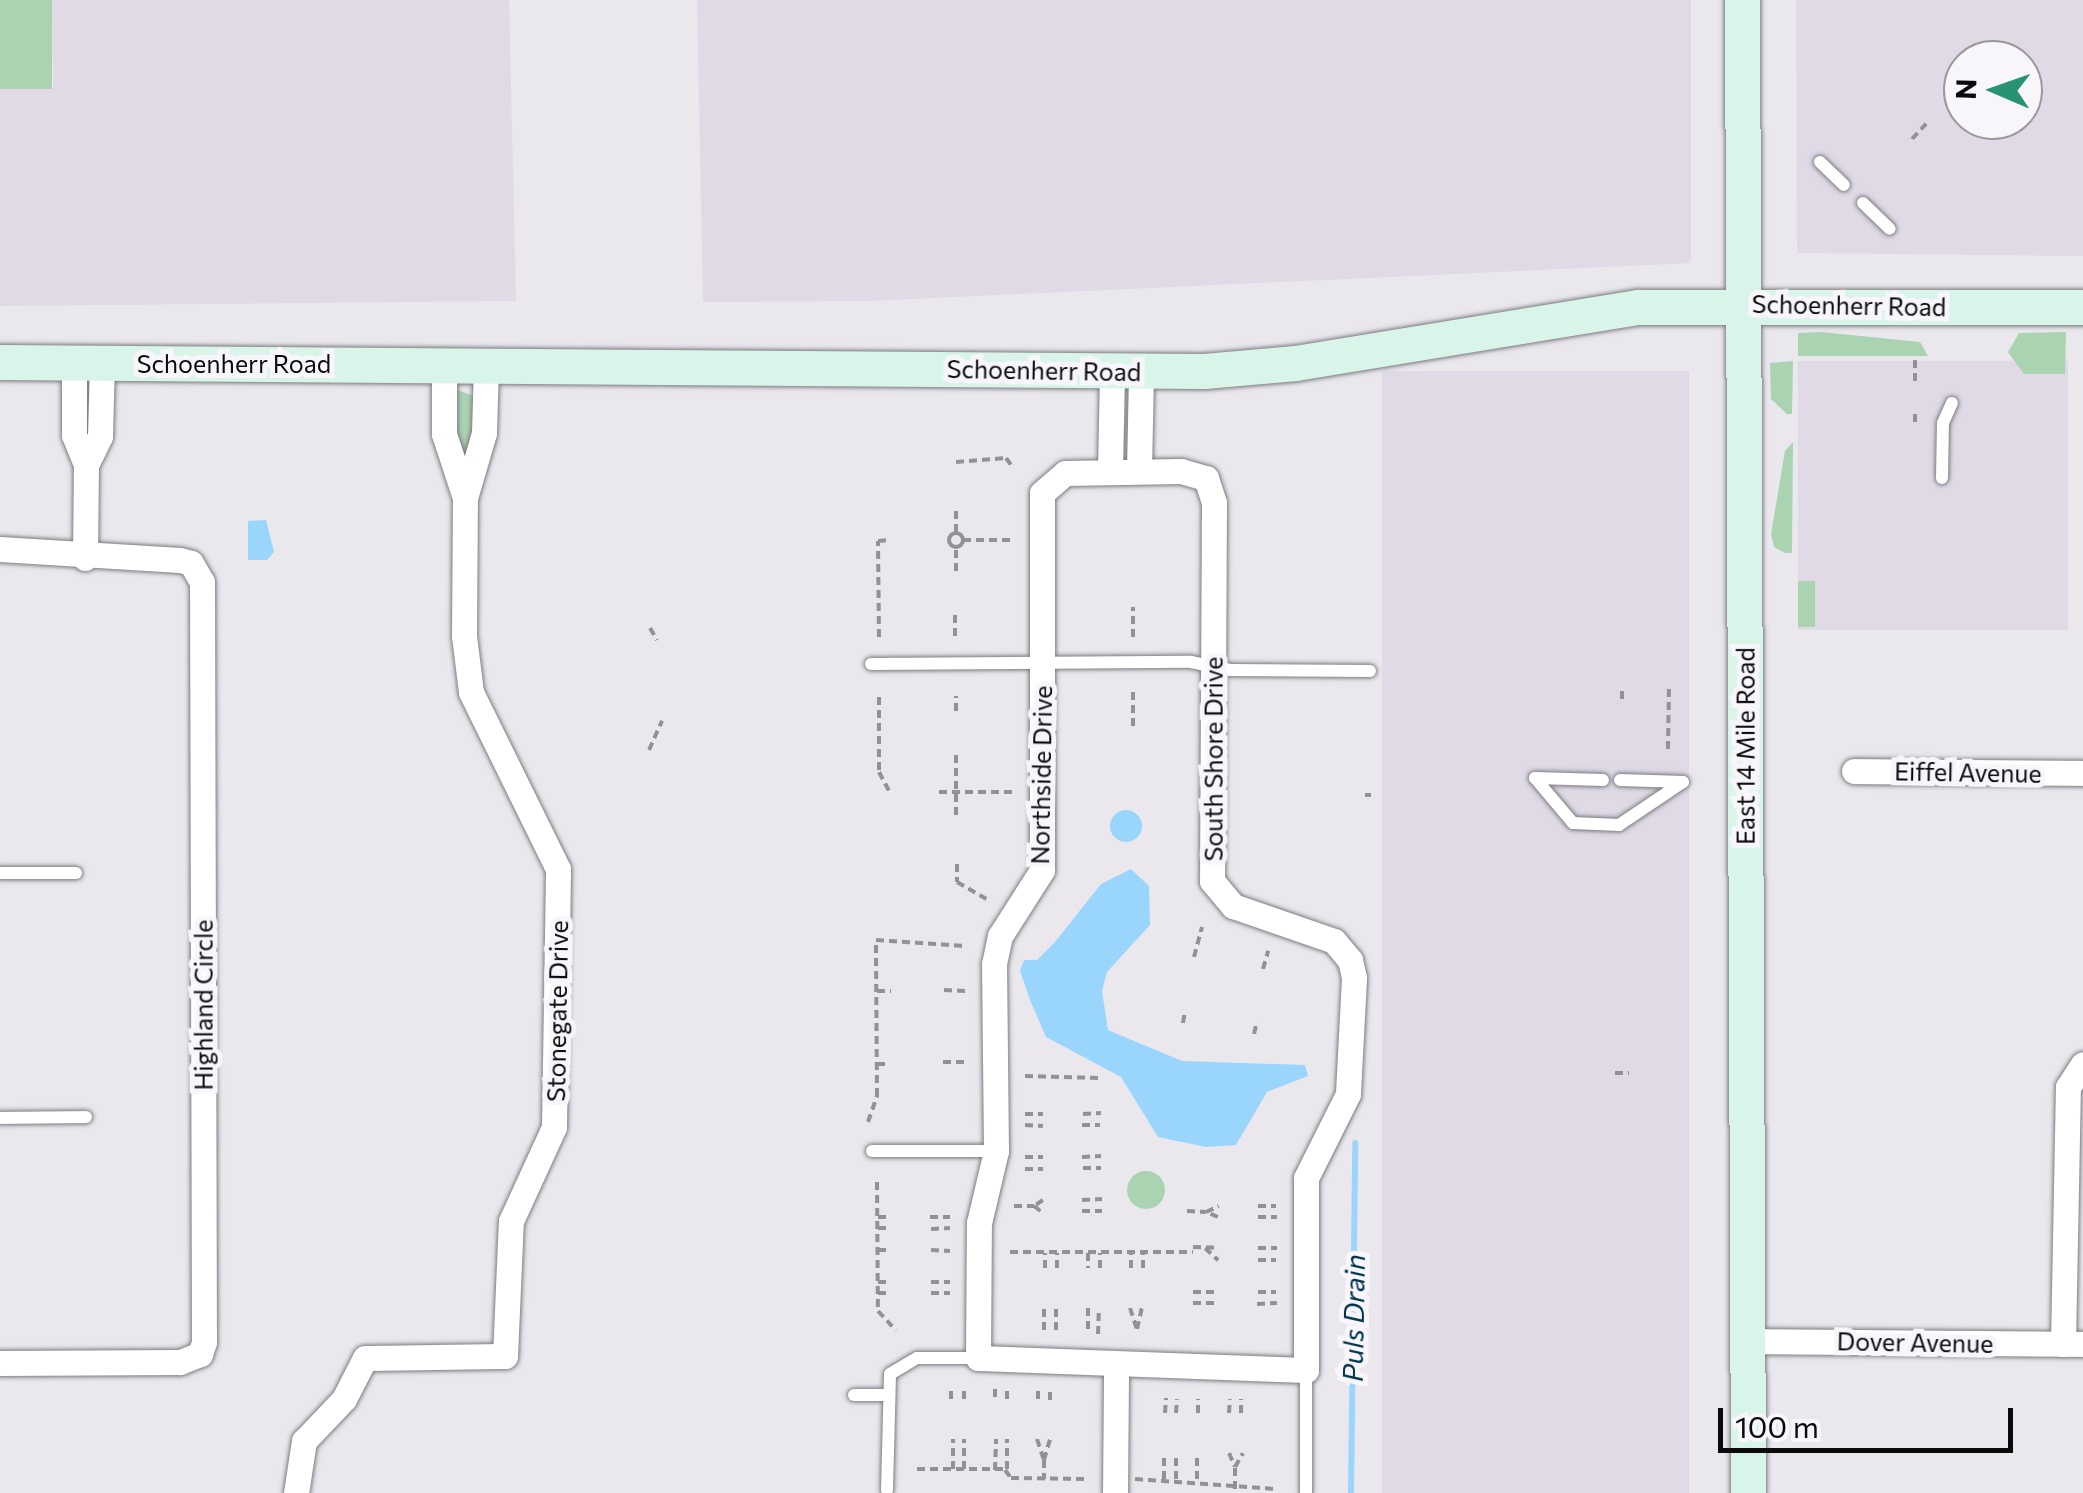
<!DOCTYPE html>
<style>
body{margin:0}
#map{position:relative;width:2083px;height:1493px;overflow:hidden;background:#eae8ed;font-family:Commissioner,sans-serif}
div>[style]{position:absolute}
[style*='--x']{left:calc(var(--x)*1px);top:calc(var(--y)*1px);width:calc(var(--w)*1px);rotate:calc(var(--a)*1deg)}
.built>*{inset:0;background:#dfdae6;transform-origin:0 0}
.green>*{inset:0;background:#aad3b1;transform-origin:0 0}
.round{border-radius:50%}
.water>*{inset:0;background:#9ad6fb}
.stream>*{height:6px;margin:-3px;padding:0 3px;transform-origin:3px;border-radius:3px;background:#9ad6fb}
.path>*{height:4px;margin-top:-2px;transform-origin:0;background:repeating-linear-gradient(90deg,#939195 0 8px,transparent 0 13px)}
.path>.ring{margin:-2px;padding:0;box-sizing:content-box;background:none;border:4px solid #939195;border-radius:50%}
.roads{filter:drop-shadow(0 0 2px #7e7c80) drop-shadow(0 0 2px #7e7c80)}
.service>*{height:12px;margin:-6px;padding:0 6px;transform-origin:6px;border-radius:6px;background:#fff}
.minor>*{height:25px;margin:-12.5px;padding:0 12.5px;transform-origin:12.5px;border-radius:12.5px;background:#fff}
.secondary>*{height:35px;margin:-17.5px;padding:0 17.5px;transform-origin:17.5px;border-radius:17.5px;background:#d9f5ea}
span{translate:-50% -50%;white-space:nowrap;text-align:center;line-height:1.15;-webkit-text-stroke:10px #f8f6fb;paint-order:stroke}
.street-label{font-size:25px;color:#0b0b0c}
.water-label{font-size:28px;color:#00344c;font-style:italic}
.north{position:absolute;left:1943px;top:40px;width:100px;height:100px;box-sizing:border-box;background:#f8f6fb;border:2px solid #99989b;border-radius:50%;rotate:272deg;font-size:28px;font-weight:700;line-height:40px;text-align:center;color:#0b0b0c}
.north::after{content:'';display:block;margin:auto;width:35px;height:45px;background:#289372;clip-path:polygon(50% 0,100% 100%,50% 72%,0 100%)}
.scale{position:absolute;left:1718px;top:1408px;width:295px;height:45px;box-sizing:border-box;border:5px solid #0b0b0c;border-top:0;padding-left:12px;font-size:30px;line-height:35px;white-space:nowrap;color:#0b0b0c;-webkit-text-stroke:8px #f8f6fb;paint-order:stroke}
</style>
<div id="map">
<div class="built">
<i style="clip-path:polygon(52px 0,509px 0,516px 301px,0 306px,0 89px,53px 88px)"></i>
<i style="clip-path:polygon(697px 0,1691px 0,1691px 263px,869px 301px,703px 302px)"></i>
<i style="clip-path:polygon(evenodd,1796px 0,2083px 0,2083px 256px,1797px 253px,1796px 0,1963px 60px,2023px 60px,2023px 120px,1963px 120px,1963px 60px)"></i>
<i style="left:1798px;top:361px;width:270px;height:269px"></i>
<i style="left:1689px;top:371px;width:1122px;height:307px;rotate:90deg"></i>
</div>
<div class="green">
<i style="left:0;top:0;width:52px;height:89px"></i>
<i style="clip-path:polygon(1821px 332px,1920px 342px,1928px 356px,1798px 356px,1798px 333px)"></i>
<i style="clip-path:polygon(2066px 332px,2065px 374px,2024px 374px,2008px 352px,2019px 333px)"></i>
<i style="clip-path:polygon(1793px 361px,1792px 414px,1787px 414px,1771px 399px,1770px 363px)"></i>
<i style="clip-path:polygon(457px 390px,474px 396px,474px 436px,464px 460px,453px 436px)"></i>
<i style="clip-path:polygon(1793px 442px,1792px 553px,1785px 553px,1774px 547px,1771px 534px,1785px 451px)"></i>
<i style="left:1798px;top:581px;width:17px;height:46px"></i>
<i class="round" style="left:1127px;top:1171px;width:38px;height:38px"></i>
</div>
<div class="water">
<i style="clip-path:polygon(266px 520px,274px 552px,267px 560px,248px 560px,248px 521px)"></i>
<i class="round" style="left:1110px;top:810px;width:32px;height:32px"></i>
<i style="clip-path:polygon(1131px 869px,1149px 886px,1150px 925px,1107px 972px,1102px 991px,1108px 1030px,1182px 1061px,1305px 1065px,1308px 1076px,1267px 1092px,1236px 1145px,1206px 1147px,1158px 1137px,1121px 1077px,1046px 1037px,1030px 1000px,1020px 971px,1024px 960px,1037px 960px,1055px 942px,1101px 884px)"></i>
</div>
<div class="stream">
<i style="--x:1351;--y:1493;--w:350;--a:-89.3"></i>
</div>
<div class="path">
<i style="--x:1912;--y:139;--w:25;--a:-47"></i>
<i style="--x:1915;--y:381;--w:23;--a:-90"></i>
<i style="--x:1915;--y:414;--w:9;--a:90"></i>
<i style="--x:956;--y:462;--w:50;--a:-4.6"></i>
<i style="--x:1006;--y:458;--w:9;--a:54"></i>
<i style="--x:956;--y:532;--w:26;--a:-90"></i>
<i class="ring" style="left:949px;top:533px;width:10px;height:10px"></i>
<i style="--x:963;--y:540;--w:48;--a:0"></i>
<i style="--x:956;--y:571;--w:23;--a:-90"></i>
<i style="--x:650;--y:628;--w:14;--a:60"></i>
<i style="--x:955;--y:636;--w:21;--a:-90"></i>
<i style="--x:879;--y:637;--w:96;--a:-90.6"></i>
<i style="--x:878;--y:541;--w:12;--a:-5"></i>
<i style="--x:1133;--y:637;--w:30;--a:-90"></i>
<i style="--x:879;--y:697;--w:75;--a:90"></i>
<i style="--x:879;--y:772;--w:21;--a:62"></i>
<i style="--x:1622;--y:699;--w:11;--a:-90"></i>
<i style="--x:956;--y:711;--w:15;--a:-90"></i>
<i style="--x:1133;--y:726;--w:38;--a:-90"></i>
<i style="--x:1668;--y:749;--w:61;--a:-89.1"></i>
<i style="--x:649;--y:750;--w:32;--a:-66"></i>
<i style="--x:956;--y:755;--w:65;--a:90"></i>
<i style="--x:939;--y:792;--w:73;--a:0"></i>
<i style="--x:1365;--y:795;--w:6;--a:0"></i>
<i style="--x:957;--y:864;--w:18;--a:90"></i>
<i style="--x:957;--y:882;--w:34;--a:30"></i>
<i style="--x:1194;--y:957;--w:31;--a:-75"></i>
<i style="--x:1263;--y:969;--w:19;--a:-74"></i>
<i style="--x:944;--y:990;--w:21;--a:3"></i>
<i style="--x:877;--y:991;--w:14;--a:0"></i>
<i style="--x:1183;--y:1023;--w:13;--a:-81"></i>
<i style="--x:1254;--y:1034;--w:13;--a:-77"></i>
<i style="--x:943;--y:1062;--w:23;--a:0"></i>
<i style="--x:877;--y:1064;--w:13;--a:0"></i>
<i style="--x:1615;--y:1073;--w:14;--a:0"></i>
<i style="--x:1025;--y:1076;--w:75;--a:1.5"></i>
<i style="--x:1025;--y:1114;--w:18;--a:0"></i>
<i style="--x:1083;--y:1114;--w:18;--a:-3"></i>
<i style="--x:868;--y:1122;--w:28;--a:-71"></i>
<i style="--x:877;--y:1096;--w:156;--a:-90.4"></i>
<i style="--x:876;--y:940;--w:89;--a:3.9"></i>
<i style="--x:1025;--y:1125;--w:18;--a:3"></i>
<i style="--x:1082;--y:1125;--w:18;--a:0"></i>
<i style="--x:1025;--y:1157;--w:18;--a:0"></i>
<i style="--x:1082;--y:1157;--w:19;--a:-3"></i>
<i style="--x:1083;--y:1168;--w:18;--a:0"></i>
<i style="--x:1025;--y:1169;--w:18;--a:0"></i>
<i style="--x:877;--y:1182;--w:129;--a:89.6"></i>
<i style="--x:878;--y:1311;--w:26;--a:47"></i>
<i style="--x:1043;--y:1200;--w:11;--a:146"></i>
<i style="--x:1034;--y:1206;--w:11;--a:38"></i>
<i style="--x:1082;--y:1200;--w:20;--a:-3"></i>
<i style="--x:1014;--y:1206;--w:20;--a:0"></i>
<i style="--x:1258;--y:1206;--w:18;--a:0"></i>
<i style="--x:1082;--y:1211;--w:20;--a:0"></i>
<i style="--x:1187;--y:1211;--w:19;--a:3"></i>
<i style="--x:878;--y:1217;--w:13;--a:0"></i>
<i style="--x:930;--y:1217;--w:20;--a:0"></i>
<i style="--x:1218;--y:1217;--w:13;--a:-157"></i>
<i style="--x:1206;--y:1212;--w:14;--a:-25"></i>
<i style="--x:1258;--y:1217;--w:19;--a:0"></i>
<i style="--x:878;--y:1228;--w:13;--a:0"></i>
<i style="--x:931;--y:1229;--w:19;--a:-3"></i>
<i style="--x:1193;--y:1247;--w:25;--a:2"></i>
<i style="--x:1205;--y:1248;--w:18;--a:43"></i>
<i style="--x:1258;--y:1248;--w:19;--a:0"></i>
<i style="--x:878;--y:1250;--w:13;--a:0"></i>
<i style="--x:931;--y:1250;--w:19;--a:3"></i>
<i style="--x:1010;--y:1252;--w:183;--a:0"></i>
<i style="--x:1088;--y:1253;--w:15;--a:90"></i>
<i style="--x:1258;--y:1260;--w:18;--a:0"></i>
<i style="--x:1045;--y:1268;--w:15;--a:-90"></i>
<i style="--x:1057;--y:1268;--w:15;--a:-90"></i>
<i style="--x:1100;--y:1268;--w:15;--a:-90"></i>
<i style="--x:1131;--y:1268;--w:15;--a:-90"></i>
<i style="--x:1143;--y:1268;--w:15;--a:-90"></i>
<i style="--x:878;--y:1282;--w:13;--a:0"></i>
<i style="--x:931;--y:1282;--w:19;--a:0"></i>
<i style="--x:1193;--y:1292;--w:25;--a:0"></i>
<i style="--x:1258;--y:1292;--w:18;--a:0"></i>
<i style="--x:878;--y:1293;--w:13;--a:0"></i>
<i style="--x:931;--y:1293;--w:19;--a:0"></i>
<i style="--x:1193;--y:1303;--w:25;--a:0"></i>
<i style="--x:1257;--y:1304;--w:20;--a:-3"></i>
<i style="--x:1088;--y:1308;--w:23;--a:90"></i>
<i style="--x:1130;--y:1308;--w:22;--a:72"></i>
<i style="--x:1137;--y:1329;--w:22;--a:-77"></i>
<i style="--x:1044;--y:1330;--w:22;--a:-90"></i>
<i style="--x:1056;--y:1330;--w:22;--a:-90"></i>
<i style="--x:1098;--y:1334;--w:26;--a:-88"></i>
<i style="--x:995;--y:1389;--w:10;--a:90"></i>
<i style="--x:951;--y:1399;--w:11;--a:-90"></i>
<i style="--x:964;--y:1399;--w:11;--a:-90"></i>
<i style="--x:1007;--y:1399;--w:10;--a:-90"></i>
<i style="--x:1038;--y:1399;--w:10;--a:-90"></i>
<i style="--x:1050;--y:1400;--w:11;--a:-90"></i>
<i style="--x:1165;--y:1413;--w:15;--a:-86"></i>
<i style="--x:1176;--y:1413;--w:14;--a:-86"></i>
<i style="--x:1198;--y:1413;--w:14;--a:-90"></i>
<i style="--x:1229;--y:1413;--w:14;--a:-86"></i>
<i style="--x:1241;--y:1413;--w:14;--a:-90"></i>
<i style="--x:1037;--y:1439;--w:22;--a:72"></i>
<i style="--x:1044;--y:1460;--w:22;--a:-74"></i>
<i style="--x:1229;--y:1453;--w:15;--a:67"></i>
<i style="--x:1235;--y:1467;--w:16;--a:-60"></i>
<i style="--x:1044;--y:1460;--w:19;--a:90"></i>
<i style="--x:1235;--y:1468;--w:21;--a:90"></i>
<i style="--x:917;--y:1469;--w:90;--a:0"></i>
<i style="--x:1007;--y:1469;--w:30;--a:-90"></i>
<i style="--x:953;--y:1469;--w:30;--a:-90"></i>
<i style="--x:964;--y:1469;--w:30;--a:-90"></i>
<i style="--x:995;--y:1470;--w:31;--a:-88"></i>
<i style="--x:1005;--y:1470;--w:10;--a:53"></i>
<i style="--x:1011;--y:1478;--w:74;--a:0.8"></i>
<i style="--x:1135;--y:1479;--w:141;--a:4.1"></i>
<i style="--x:1164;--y:1479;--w:26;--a:-90"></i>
<i style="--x:1176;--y:1479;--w:26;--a:-90"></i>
<i style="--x:1197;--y:1479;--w:26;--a:-90"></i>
</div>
<div class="roads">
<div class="service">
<i style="--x:1820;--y:162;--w:33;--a:44"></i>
<i style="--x:1863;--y:203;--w:37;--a:44"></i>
<i style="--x:1942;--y:478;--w:55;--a:-89"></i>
<i style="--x:1943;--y:423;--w:22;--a:-66"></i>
<i style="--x:871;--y:664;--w:320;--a:-0.4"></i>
<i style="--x:1191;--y:662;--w:41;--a:11.3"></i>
<i style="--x:1231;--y:670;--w:139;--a:0.4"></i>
<i style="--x:1535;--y:778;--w:59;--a:49.8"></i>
<i style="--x:1573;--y:823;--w:46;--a:2.5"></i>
<i style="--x:1619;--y:825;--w:77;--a:-33.9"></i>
<i style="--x:1535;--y:778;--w:68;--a:1.7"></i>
<i style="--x:1620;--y:780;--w:63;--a:1.8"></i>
<i style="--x:0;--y:873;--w:76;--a:0"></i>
<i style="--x:0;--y:1118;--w:86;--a:-0.7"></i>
<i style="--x:872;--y:1151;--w:124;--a:0"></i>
<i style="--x:854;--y:1395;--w:33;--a:0"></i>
<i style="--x:887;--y:1490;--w:116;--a:-88.5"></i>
<i style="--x:890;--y:1374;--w:31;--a:-31"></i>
<i style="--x:917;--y:1358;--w:61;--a:0"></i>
<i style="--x:1306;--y:1493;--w:123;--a:-90"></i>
</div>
<div class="minor">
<i style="--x:74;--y:362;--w:73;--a:90"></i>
<i style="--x:74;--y:435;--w:32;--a:68"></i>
<i style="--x:86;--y:465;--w:32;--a:-64"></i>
<i style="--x:100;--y:436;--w:74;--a:-88.5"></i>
<i style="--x:444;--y:365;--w:69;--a:90"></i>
<i style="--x:444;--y:434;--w:67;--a:71.8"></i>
<i style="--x:465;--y:498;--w:68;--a:-73.7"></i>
<i style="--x:484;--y:433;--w:68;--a:-88.3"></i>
<i style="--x:1110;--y:470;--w:99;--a:-88.8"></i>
<i style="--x:1139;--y:470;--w:99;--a:-88.8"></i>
<i style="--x:1181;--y:471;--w:26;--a:16"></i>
<i style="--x:1206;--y:478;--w:26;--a:72"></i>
<i style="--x:1214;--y:503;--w:378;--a:90.3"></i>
<i style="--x:1212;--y:881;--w:33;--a:50"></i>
<i style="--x:1233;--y:906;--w:107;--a:19.1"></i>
<i style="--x:1334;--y:941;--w:25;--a:50"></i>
<i style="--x:1350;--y:960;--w:18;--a:77"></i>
<i style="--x:1354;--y:978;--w:116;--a:93"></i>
<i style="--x:1348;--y:1094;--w:94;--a:116.6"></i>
<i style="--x:1306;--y:1178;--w:192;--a:90"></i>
<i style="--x:1306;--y:1370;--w:328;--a:-177.9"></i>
<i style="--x:978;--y:1358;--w:135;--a:-89.6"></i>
<i style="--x:979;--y:1223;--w:74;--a:-76.7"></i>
<i style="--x:996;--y:1151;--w:187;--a:-90.6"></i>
<i style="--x:994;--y:964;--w:29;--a:-78"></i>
<i style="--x:1000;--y:936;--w:78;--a:-57.5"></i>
<i style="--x:1042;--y:870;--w:377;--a:-90"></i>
<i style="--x:1042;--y:493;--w:30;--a:-41"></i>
<i style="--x:1065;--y:473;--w:116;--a:-1"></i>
<i style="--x:0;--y:549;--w:180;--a:3.5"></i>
<i style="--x:180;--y:560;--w:11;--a:15"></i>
<i style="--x:191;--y:563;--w:22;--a:60"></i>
<i style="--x:202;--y:582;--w:760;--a:89.85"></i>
<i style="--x:204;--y:1342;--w:13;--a:108"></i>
<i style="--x:200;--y:1354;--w:22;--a:158"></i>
<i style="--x:180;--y:1362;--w:180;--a:179.7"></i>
<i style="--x:85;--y:558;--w:93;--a:-89.4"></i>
<i style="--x:1854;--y:771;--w:229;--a:0.5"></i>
<i style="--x:1747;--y:1341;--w:336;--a:0.5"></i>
<i style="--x:2063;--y:1344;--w:257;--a:-88.9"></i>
<i style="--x:2068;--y:1087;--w:27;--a:-57"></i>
<i style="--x:296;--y:1493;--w:53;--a:-81.3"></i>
<i style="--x:304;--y:1441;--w:58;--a:-46.4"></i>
<i style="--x:344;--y:1399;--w:46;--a:-62.9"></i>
<i style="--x:365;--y:1358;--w:140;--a:-0.8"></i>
<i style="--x:505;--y:1356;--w:135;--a:-87.5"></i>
<i style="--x:511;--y:1221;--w:103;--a:-65.4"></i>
<i style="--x:554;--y:1127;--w:258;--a:-89.1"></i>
<i style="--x:558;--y:869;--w:197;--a:-116.2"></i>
<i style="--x:471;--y:692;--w:56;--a:-97.1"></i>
<i style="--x:464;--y:636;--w:138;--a:-89.6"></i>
<i style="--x:1115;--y:1493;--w:125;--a:-89.5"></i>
</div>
<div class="secondary">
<i style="--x:1742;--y:0;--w:1493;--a:89.77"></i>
<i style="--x:0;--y:362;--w:1204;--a:0.43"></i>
<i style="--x:1204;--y:371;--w:92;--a:-5"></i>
<i style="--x:1296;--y:363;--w:347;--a:-9.3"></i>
<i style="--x:1638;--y:307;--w:445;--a:0"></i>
</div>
</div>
<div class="street-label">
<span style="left:1849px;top:305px;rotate:1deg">Schoenherr Road</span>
<span style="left:234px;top:363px">Schoenherr Road</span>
<span style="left:1044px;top:370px;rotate:1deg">Schoenherr Road</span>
<span style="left:1745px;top:746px;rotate:-90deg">East 14 Mile Road</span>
<span style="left:1213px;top:759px;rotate:-90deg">South Shore Drive</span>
<span style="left:1968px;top:772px;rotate:1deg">Eiffel Avenue</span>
<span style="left:1041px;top:775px;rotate:-89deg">Northside Drive</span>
<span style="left:203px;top:1005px;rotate:-90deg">Highland Circle</span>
<span style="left:557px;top:1011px;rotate:-89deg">Stonegate Drive</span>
<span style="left:1915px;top:1342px;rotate:1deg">Dover Avenue</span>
</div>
<div class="water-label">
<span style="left:1353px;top:1318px;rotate:-89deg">Puls Drain</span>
</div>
<div class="north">N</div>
<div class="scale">100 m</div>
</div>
